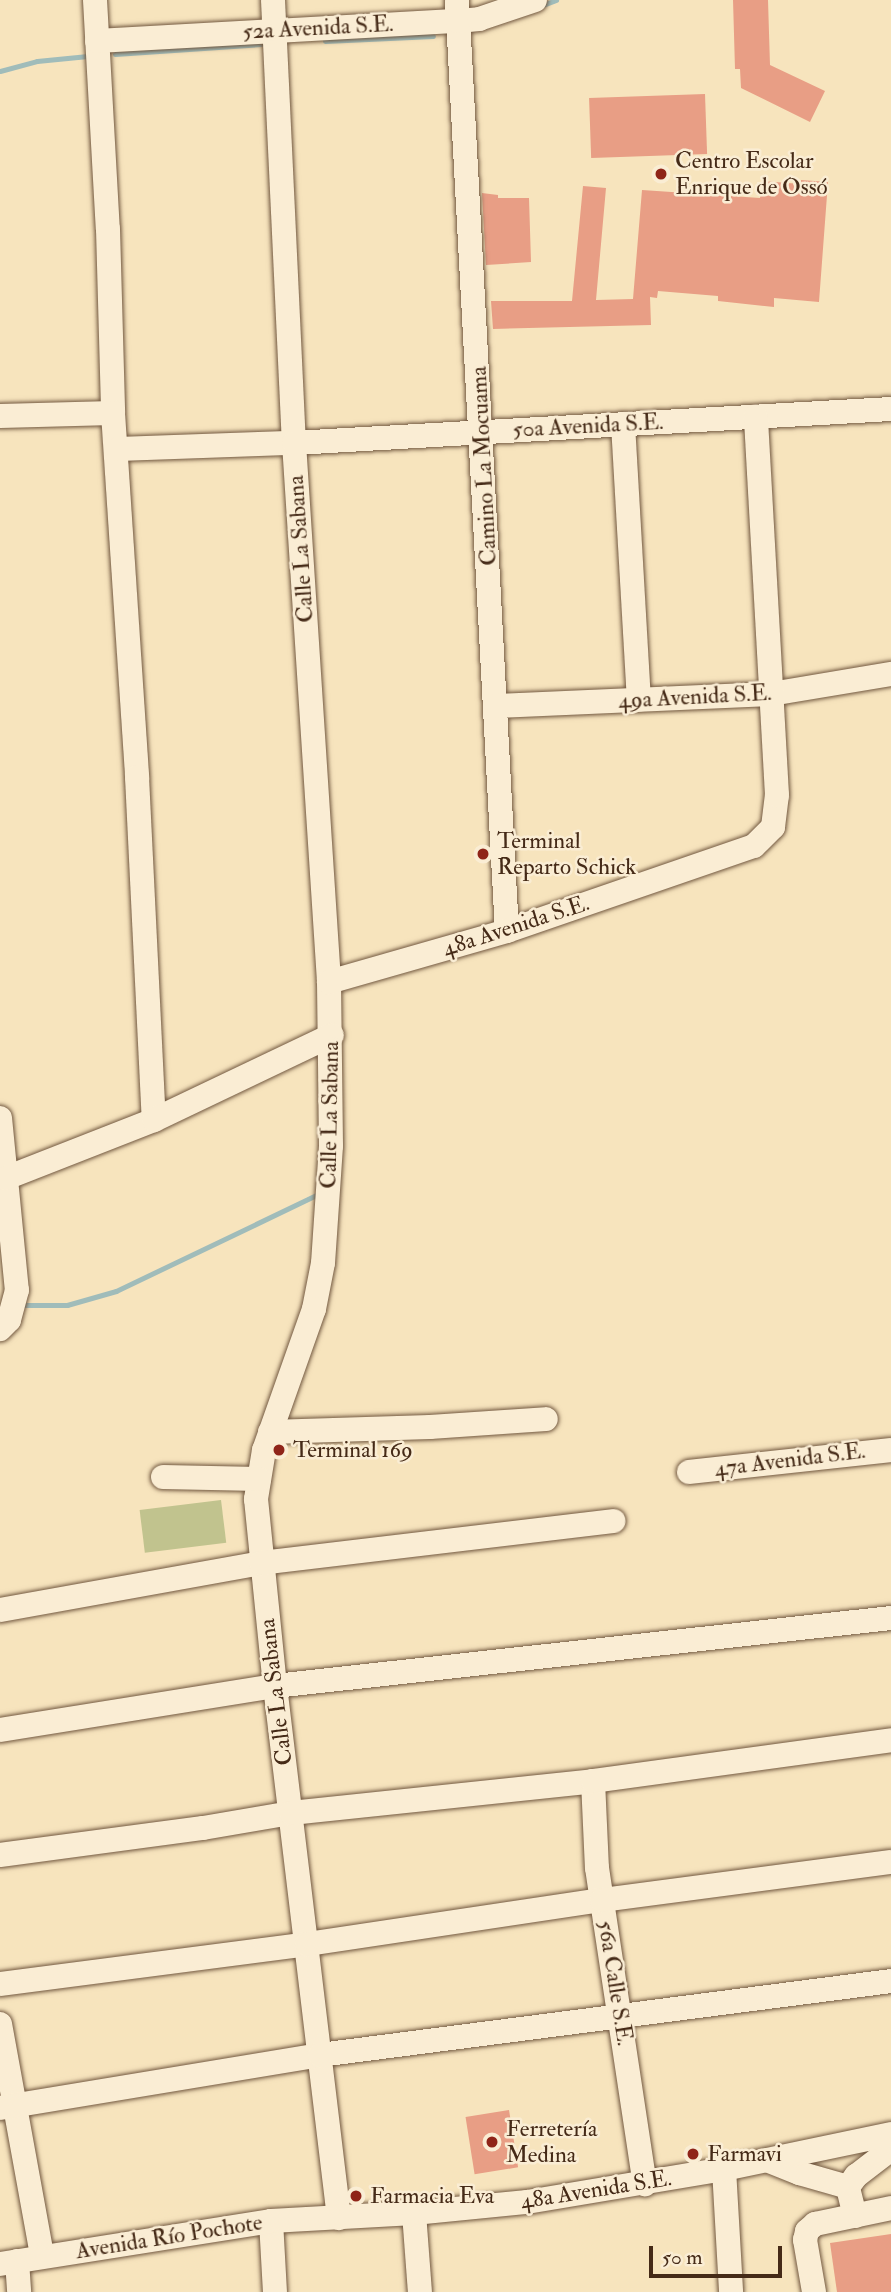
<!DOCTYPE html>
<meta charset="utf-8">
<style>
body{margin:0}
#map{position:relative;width:891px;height:2292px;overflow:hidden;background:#f7e4bd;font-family:"IM FELL Double Pica",serif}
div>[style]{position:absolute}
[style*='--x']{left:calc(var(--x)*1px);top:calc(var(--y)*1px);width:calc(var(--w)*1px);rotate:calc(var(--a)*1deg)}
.green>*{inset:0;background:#c1c38e;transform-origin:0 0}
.stream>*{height:5px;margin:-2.5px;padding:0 2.5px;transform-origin:2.5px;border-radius:2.5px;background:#a0bcba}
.building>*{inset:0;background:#e89e85;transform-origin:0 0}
.roads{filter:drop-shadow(0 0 2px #725840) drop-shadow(0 0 2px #725840)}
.minor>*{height:24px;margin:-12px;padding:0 12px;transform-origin:12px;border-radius:12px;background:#faedd4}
.dots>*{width:19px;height:19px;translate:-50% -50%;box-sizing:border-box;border:4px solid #faedd4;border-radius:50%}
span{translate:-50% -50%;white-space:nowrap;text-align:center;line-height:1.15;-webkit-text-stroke:5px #faedd4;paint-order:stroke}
.street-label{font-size:23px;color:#452a17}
.poi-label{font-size:23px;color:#452a17}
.left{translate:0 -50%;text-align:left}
.scale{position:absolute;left:649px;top:2246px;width:133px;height:32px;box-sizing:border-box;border:4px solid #452a17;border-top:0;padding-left:9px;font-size:21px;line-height:24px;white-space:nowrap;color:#452a17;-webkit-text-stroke:5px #faedd4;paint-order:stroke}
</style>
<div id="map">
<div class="green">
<i style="left:221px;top:1500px;width:43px;height:82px;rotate:83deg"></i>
</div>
<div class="stream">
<i style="--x:543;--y:5;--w:14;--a:-21"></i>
<i style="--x:325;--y:41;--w:108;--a:-2.7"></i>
<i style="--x:115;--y:54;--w:146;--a:-3.9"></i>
<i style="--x:0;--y:71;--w:38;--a:-15"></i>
<i style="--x:37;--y:61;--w:51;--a:-5.6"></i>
<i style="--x:21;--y:1305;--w:46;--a:0"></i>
<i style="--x:67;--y:1305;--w:51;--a:-15.9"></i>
<i style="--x:116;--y:1291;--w:222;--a:-25.6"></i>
</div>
<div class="building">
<i style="clip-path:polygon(733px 0,768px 0,770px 65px,825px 91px,810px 122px,741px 88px,740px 69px,735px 69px)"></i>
<i style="left:705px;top:94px;width:60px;height:116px;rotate:88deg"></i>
<i style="clip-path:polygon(801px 180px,828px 182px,819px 302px,774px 298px,774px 307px,718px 301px,718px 296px,658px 291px,657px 298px,650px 297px,651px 325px,493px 329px,491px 301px,572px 301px,583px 186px,606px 188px,596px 300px,633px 299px,642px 190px,760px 198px,762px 181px,801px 184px)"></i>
<i style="clip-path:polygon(482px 193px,498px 195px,498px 198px,529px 198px,531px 262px,486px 265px)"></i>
<i style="left:509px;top:2110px;width:58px;height:44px;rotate:81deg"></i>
<i style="clip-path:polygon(891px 2234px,891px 2292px,837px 2292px,830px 2243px)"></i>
</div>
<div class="roads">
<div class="minor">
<i style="--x:95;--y:0;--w:229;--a:86.8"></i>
<i style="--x:108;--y:229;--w:184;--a:88.4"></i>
<i style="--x:113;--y:413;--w:365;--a:86.2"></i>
<i style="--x:137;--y:777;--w:343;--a:87.2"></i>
<i style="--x:273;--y:0;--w:443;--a:87.3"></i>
<i style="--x:294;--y:443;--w:540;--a:86.28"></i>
<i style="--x:329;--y:982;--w:164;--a:89.3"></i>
<i style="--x:331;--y:1146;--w:117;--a:93.9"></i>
<i style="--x:323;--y:1263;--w:47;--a:101.1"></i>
<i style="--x:314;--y:1309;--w:150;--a:109.5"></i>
<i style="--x:264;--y:1450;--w:50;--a:99.3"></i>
<i style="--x:256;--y:1499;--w:188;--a:84.2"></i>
<i style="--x:275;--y:1686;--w:536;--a:83.14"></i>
<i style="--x:457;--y:0;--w:932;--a:86.93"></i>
<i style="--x:97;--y:41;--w:362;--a:-3.2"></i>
<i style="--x:458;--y:21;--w:21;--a:-5"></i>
<i style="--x:479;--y:19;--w:59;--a:-18.7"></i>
<i style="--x:0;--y:416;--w:113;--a:-1.5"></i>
<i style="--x:623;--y:424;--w:276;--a:86.7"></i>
<i style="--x:118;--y:449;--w:176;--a:-2"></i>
<i style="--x:294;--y:443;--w:598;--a:-3.26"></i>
<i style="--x:497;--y:706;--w:274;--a:-2.5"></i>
<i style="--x:771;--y:694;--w:122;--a:-9.5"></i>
<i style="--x:329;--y:982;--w:185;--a:-16"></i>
<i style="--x:507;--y:931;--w:261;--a:-19"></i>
<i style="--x:754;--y:846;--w:27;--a:-45"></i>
<i style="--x:773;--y:827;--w:32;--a:-83"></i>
<i style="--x:777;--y:795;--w:379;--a:-93.2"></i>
<i style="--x:0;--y:1118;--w:173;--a:84.4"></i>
<i style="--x:17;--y:1290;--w:31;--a:105"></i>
<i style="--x:9;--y:1320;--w:13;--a:135"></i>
<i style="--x:6;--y:1178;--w:159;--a:-21.4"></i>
<i style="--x:154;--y:1120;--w:197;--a:-25.5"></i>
<i style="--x:270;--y:1432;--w:160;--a:-1.8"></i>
<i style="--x:430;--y:1427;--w:116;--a:-3.9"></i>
<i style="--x:689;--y:1472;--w:203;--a:-6.2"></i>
<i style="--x:163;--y:1477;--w:96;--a:1.2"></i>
<i style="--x:0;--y:1610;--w:265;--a:-10.2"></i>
<i style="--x:261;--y:1563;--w:355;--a:-6.8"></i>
<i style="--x:0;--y:1730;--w:278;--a:-9.1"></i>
<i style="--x:275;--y:1686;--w:620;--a:-6.3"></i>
<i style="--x:593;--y:1781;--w:87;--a:87.4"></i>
<i style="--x:597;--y:1868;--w:320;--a:81.4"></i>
<i style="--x:0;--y:1855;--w:205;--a:-7.6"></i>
<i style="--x:203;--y:1828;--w:89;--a:-9.7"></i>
<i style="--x:291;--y:1813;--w:304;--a:-6"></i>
<i style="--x:593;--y:1781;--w:301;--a:-7.8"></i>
<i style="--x:0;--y:1984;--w:310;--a:-7.4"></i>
<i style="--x:307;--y:1944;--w:298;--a:-8.5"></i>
<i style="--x:602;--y:1900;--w:291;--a:-7.5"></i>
<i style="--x:0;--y:2024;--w:236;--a:79.7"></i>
<i style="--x:0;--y:2108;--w:324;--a:-9.4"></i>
<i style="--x:320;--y:2055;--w:576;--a:-7.38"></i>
<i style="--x:767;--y:2160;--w:35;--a:22"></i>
<i style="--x:799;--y:2173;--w:51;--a:15.9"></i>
<i style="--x:724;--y:2169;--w:123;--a:86.7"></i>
<i style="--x:414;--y:2213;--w:79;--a:85.7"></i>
<i style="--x:855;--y:2216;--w:30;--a:-104"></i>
<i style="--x:848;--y:2187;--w:14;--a:-54"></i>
<i style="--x:856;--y:2176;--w:44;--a:-37.6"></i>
<i style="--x:271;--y:2221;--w:71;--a:86.8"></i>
<i style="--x:17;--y:2261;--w:31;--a:86"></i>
<i style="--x:0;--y:2264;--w:274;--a:-9"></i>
<i style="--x:271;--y:2221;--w:143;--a:-3.2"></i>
<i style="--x:414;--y:2213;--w:114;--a:-5.6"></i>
<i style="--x:527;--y:2202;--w:200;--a:-9.5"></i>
<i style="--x:724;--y:2169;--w:171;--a:-11.8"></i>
<i style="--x:814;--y:2292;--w:53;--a:-99.8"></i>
<i style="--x:805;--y:2240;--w:9;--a:-77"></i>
<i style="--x:807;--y:2231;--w:11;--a:-41"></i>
<i style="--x:815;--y:2224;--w:78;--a:-11.9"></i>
</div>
</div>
<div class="dots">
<i style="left:661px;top:174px;background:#8f2418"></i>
<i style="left:483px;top:854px;background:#8f2418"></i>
<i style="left:279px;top:1450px;background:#8f2418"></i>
<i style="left:492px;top:2142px;background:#8f2418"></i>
<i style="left:693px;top:2154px;background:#8f2418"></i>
<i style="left:356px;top:2196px;background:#8f2418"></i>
</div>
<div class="street-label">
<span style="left:318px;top:28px;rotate:-3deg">52a Avenida S.E.</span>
<span style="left:588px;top:426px;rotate:-3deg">50a Avenida S.E.</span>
<span style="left:484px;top:466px;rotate:-93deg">Camino La Mocuama</span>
<span style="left:301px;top:549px;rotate:-94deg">Calle La Sabana</span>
<span style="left:695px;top:697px;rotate:-3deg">49a Avenida S.E.</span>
<span style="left:516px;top:926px;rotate:-18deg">48a Avenida S.E.</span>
<span style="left:330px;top:1115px;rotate:-89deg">Calle La Sabana</span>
<span style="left:790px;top:1460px;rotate:-7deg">47a Avenida S.E.</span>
<span style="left:276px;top:1692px;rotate:-97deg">Calle La Sabana</span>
<span style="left:615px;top:1983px;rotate:81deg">56a Calle S.E.</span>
<span style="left:596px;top:2190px;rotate:-9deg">48a Avenida S.E.</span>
<span style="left:169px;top:2237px;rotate:-9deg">Avenida Río Pochote</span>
</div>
<div class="poi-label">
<span class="left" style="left:675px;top:174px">Centro Escolar<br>Enrique de Ossó</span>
<span class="left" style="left:497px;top:854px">Terminal<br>Reparto Schick</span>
<span class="left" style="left:293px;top:1450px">Terminal 169</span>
<span class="left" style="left:506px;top:2142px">Ferretería<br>Medina</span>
<span class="left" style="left:707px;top:2154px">Farmavi</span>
<span class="left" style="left:370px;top:2196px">Farmacia Eva</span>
</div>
<div class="scale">50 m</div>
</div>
